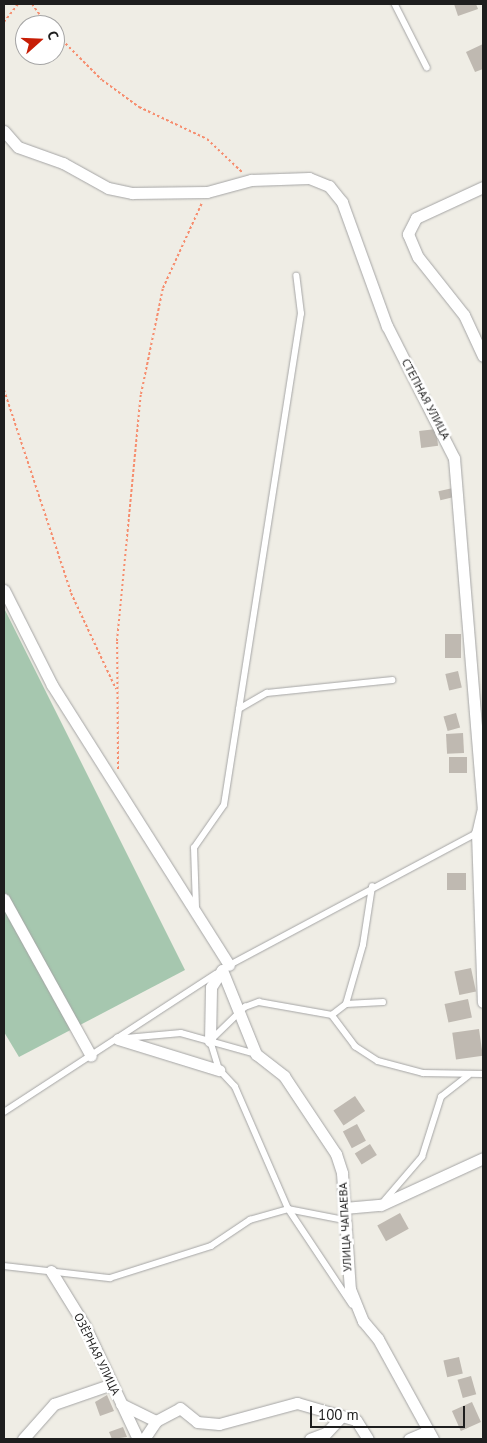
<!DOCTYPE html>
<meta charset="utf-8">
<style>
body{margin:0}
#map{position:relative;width:487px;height:1443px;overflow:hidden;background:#efede5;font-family:"PT Sans",sans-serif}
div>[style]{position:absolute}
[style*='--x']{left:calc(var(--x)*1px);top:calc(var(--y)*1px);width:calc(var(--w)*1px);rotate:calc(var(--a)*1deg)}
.cemetery>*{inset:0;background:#a6c7af}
.building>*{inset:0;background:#bfb9b1;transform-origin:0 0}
.path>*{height:2px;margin-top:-1px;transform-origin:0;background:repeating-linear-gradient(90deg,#f68d6e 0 2.5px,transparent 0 5px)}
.roads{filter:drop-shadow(0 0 1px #a5a5a5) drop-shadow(0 0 1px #a5a5a5)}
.service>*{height:5.5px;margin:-2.75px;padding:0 2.75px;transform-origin:2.75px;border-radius:2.75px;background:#fff}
.minor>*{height:11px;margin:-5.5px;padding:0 5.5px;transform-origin:5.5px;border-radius:5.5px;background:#fff}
span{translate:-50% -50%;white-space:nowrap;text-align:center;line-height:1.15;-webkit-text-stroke:5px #fff;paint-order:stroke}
.street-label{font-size:12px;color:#1e1e1e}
.frame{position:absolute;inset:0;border:5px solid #1e1e1e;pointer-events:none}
.north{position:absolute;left:15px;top:15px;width:50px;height:50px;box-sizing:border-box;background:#fff;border:1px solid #a5a5a5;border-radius:50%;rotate:70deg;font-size:14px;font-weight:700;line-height:20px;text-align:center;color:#1e1e1e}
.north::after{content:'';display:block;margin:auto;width:18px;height:22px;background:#c71d05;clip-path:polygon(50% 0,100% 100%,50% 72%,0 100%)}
.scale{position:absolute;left:310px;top:1406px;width:155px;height:22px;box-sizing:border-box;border:2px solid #1e1e1e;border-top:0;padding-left:6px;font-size:15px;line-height:18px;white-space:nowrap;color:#1e1e1e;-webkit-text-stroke:4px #fff;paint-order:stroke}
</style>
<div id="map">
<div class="cemetery">
<i style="clip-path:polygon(4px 608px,185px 970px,19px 1057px,4px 1032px)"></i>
</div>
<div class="building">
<i style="clip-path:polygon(454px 4px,476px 4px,478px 9px,458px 16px)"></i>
<i style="clip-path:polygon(483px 44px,483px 69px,475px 72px,466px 52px)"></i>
<i style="left:436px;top:429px;width:17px;height:17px;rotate:83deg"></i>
<i style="left:453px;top:488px;width:9px;height:15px;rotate:77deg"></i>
<i style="left:445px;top:634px;width:16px;height:24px"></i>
<i style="left:458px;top:671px;width:17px;height:13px;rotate:77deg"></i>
<i style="left:456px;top:713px;width:15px;height:13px;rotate:74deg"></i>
<i style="left:463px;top:733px;width:20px;height:17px;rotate:87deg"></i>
<i style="left:449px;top:757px;width:18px;height:16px"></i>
<i style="left:447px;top:873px;width:19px;height:17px"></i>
<i style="left:471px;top:968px;width:24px;height:17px;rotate:78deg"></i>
<i style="left:468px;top:999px;width:19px;height:24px;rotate:78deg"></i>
<i style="left:479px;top:1029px;width:27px;height:27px;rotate:82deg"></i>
<i style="left:355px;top:1096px;width:18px;height:26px;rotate:56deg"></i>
<i style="left:357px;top:1124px;width:19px;height:16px;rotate:62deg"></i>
<i style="left:370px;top:1144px;width:13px;height:18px;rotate:58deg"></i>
<i style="left:400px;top:1213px;width:18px;height:26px;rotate:61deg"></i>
<i style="left:459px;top:1357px;width:17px;height:16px;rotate:77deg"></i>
<i style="left:471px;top:1376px;width:19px;height:14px;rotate:74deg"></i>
<i style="clip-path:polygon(107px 1395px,114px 1411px,100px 1416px,95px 1402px)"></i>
<i style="left:472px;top:1402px;width:22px;height:22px;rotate:66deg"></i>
<i style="clip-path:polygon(123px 1427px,127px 1437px,112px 1439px,109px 1432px)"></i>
</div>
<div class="path">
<i style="--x:32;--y:4;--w:26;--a:54"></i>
<i style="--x:4;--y:22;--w:23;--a:-52"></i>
<i style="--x:55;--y:33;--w:66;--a:45"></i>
<i style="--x:102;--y:80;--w:46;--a:36.1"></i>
<i style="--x:139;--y:107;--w:75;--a:25.2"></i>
<i style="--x:207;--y:139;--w:48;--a:43.3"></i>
<i style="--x:4;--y:390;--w:214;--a:71.7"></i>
<i style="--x:71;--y:593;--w:106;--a:64.9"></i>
<i style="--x:118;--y:769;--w:128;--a:-90.4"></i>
<i style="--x:117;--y:641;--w:248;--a:-84.5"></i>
<i style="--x:141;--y:394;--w:108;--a:-78.3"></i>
<i style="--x:163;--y:288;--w:94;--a:-65.4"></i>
</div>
<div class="roads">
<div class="service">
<i style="--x:395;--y:4;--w:71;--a:63.1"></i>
<i style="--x:239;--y:709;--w:32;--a:-30"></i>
<i style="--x:267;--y:693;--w:126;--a:-5.9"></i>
<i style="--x:196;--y:908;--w:60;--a:-91.9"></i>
<i style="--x:194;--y:848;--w:52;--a:-55.1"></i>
<i style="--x:224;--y:805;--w:497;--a:-81.1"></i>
<i style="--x:301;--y:314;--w:38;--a:-97"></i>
<i style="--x:228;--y:966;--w:282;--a:-28.1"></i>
<i style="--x:346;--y:1004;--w:61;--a:-73.9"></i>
<i style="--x:363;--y:945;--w:59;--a:-81.2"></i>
<i style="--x:332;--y:1015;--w:39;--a:53"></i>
<i style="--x:355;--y:1046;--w:27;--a:33"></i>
<i style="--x:378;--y:1061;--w:47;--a:14.9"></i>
<i style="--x:423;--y:1073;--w:60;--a:1"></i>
<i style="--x:126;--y:1038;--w:55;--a:-5.2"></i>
<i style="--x:181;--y:1033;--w:78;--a:15.6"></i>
<i style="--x:4;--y:1112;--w:253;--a:-33.1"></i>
<i style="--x:385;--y:1200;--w:57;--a:-49.3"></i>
<i style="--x:422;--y:1157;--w:63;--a:-72.4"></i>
<i style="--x:441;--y:1097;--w:34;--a:-38"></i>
<i style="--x:4;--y:1266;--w:107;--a:6.5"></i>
<i style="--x:110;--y:1278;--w:106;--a:-17.6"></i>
<i style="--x:211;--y:1246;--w:47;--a:-33.7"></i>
<i style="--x:250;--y:1220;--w:40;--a:-16"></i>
<i style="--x:288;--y:1209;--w:57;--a:11.1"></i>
<i style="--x:352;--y:1305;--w:115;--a:-123.7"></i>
<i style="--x:288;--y:1209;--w:133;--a:-113.5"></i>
<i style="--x:235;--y:1087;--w:23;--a:-133"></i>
<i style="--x:219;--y:1070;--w:30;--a:-107"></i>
<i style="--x:210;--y:1041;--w:49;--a:-44.2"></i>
<i style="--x:245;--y:1007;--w:15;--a:-20"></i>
<i style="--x:259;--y:1002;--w:74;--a:10.1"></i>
<i style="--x:332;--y:1015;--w:18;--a:-38"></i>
<i style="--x:346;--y:1004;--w:37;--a:-3"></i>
</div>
<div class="minor">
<i style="--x:4;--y:131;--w:21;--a:49"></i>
<i style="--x:18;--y:147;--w:48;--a:19.6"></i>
<i style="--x:63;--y:163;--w:51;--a:29.1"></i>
<i style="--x:108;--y:188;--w:25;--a:12"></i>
<i style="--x:132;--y:193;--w:75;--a:-0.8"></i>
<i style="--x:207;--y:192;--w:46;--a:-15.3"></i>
<i style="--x:251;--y:180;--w:58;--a:-2"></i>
<i style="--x:309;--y:178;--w:22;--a:22"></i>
<i style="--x:329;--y:186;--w:21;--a:51"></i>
<i style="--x:342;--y:202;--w:132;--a:70.1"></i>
<i style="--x:387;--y:326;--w:148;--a:63.1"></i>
<i style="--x:454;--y:458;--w:351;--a:85.3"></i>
<i style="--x:483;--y:808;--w:26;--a:103"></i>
<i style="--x:477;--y:833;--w:169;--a:88"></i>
<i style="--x:483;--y:187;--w:74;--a:155.2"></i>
<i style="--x:416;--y:218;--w:18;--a:117"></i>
<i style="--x:408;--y:234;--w:25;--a:67"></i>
<i style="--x:418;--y:257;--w:74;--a:51.6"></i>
<i style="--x:464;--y:315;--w:45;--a:65.1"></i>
<i style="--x:4;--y:590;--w:106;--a:63.2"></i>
<i style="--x:52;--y:685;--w:331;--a:57.7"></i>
<i style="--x:4;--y:899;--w:179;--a:61"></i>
<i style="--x:222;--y:970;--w:91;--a:68"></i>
<i style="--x:256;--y:1054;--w:36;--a:38"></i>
<i style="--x:284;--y:1076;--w:94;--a:56.3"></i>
<i style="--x:336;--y:1154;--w:20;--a:72"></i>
<i style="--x:342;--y:1173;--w:116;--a:86.1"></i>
<i style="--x:350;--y:1289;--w:35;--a:68"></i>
<i style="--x:363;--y:1321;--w:23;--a:50"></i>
<i style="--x:378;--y:1339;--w:114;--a:61.2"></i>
<i style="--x:118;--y:1039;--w:106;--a:17.1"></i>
<i style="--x:210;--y:1041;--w:54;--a:-88.9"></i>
<i style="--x:211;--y:987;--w:20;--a:-57"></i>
<i style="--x:344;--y:1208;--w:37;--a:-5"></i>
<i style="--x:381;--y:1205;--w:112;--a:-24.7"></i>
<i style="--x:51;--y:1271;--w:65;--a:58.3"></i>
<i style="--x:85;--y:1326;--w:125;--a:64.9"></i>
<i style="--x:121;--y:1404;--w:39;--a:26"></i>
<i style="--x:156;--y:1421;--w:27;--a:-28"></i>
<i style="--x:180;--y:1408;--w:22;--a:39"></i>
<i style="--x:197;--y:1422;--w:22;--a:5"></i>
<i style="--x:219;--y:1424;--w:81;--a:-15.1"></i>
<i style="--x:297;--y:1403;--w:61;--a:16.1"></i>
<i style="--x:356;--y:1420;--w:22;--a:58"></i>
<i style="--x:23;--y:1439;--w:47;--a:-48.5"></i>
<i style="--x:54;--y:1404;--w:61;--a:-19"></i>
<i style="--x:144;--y:1439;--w:22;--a:-56"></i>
<i style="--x:310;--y:1439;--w:17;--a:-21"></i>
<i style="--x:326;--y:1433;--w:23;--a:-47"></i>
<i style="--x:409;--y:1439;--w:21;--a:-23"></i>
</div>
</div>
<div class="street-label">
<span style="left:426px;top:399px;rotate:62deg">СТЕПНАЯ УЛИЦА</span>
<span style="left:345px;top:1227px;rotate:-93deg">УЛИЦА ЧАПАЕВА</span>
<span style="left:97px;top:1354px;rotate:64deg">ОЗЁРНАЯ УЛИЦА</span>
</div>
<div class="frame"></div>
<div class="north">С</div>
<div class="scale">100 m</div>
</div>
